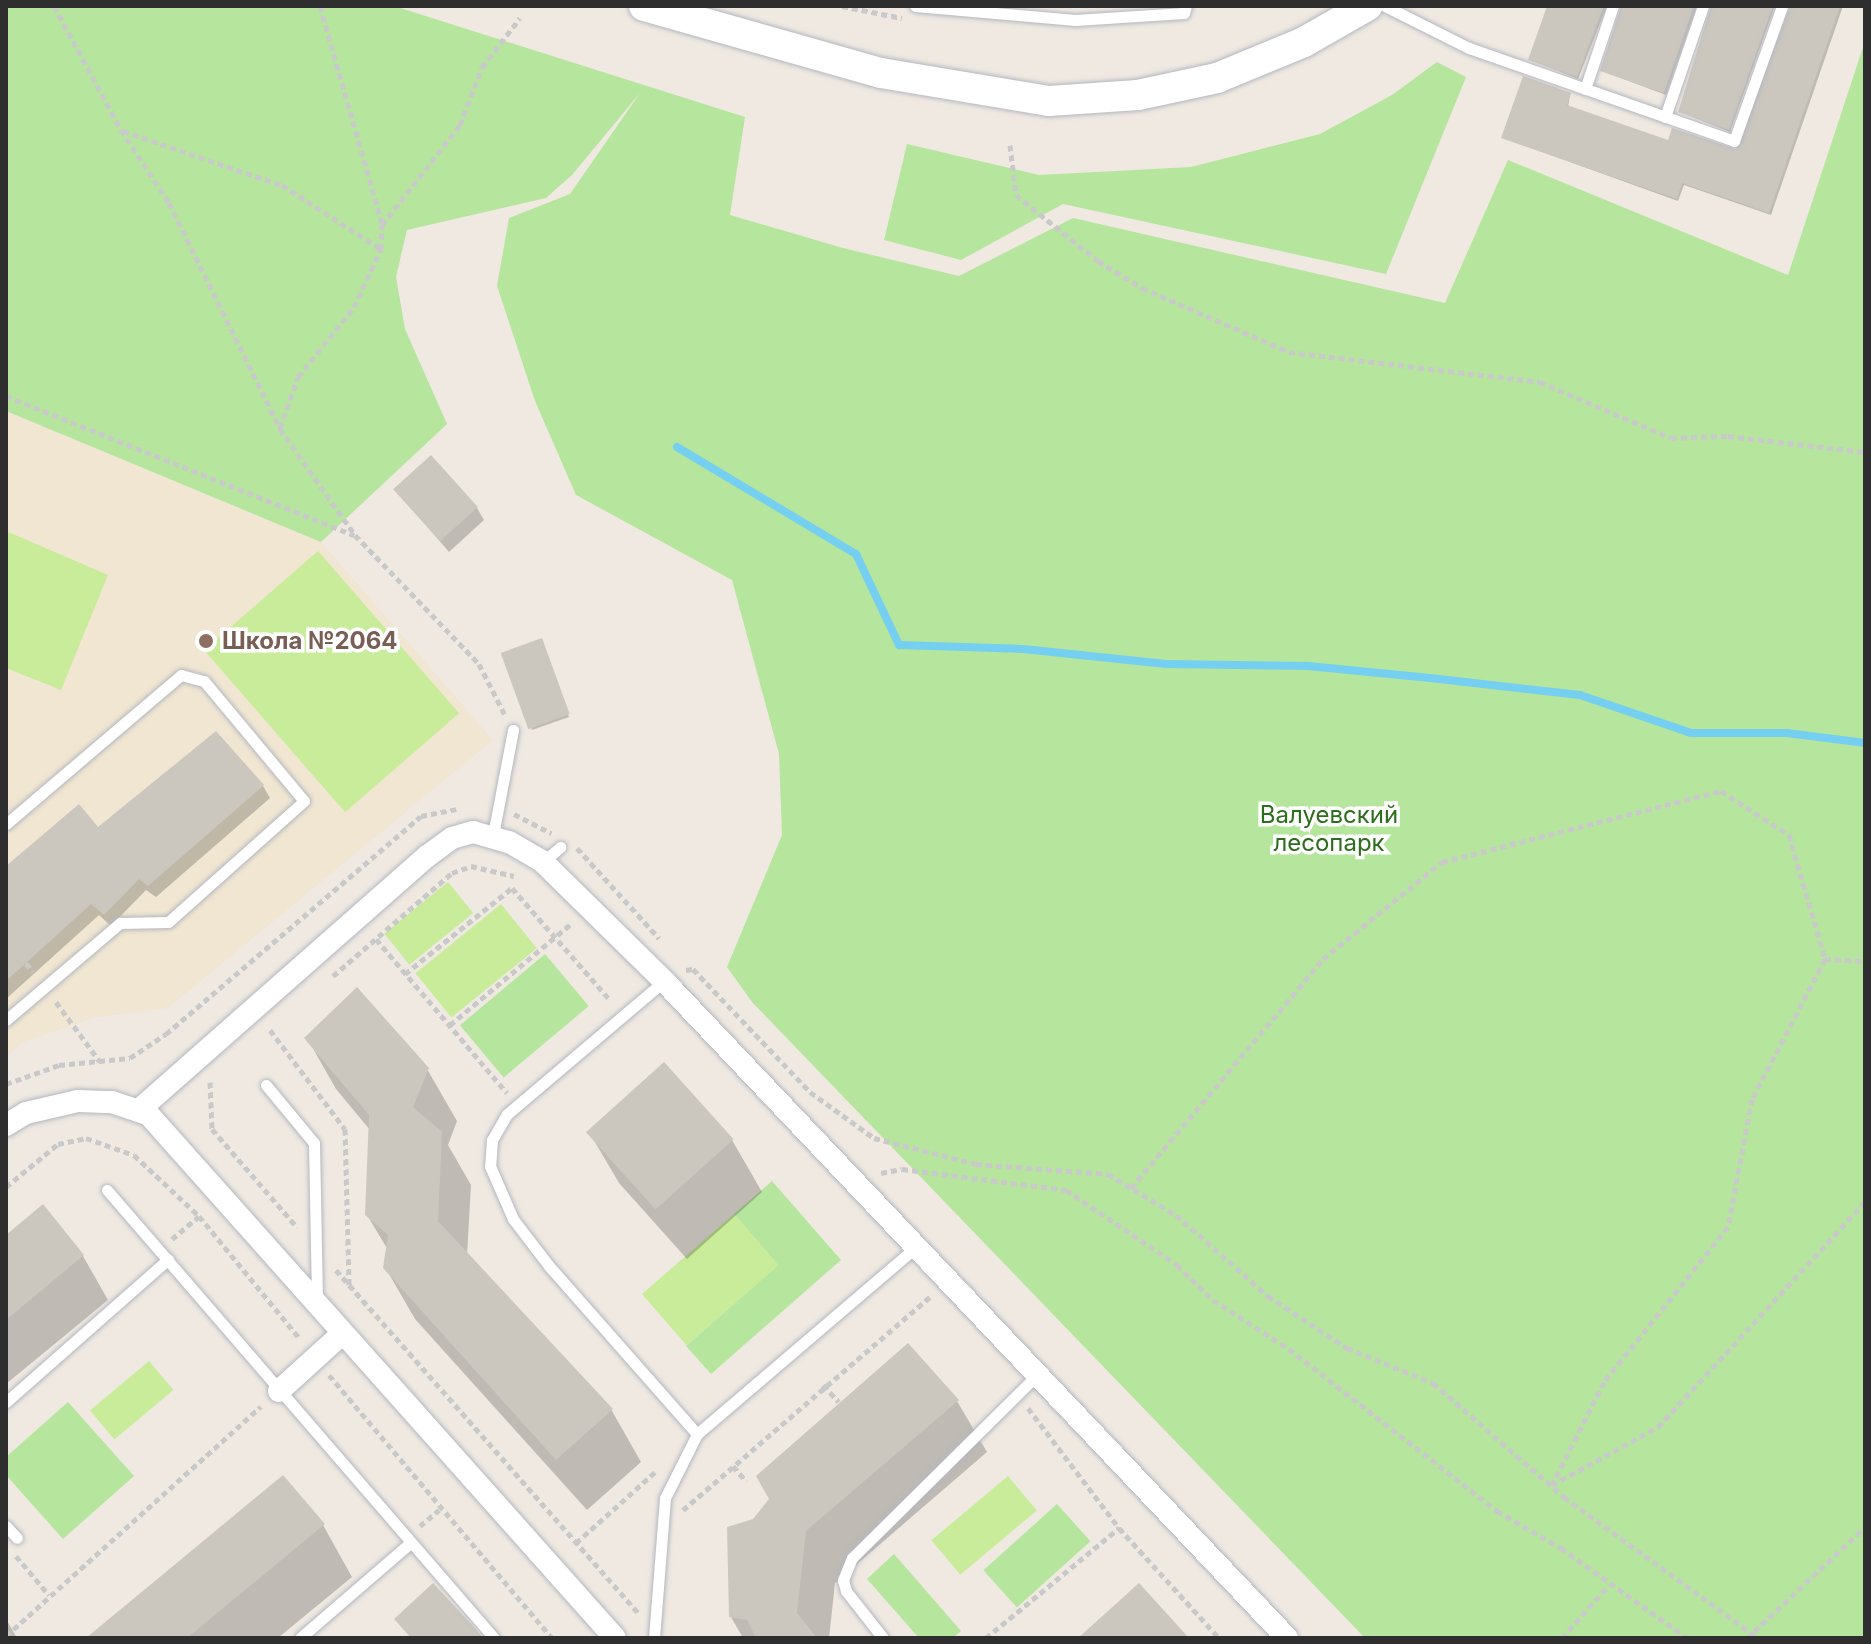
<!DOCTYPE html>
<meta charset="utf-8">
<style>
body{margin:0}
#map{position:relative;width:1871px;height:1644px;overflow:hidden;background:#efe9e1;font-family:Inter,sans-serif}
div>[style]{position:absolute}
[style*='--x']{left:calc(var(--x)*1px);top:calc(var(--y)*1px);width:calc(var(--w)*1px);rotate:calc(var(--a)*1deg)}
.education>*{inset:0;background:#f0e6d1}
.green>*{inset:0;background:#b6e59e;transform-origin:0 0}
.pitch>*{inset:0;background:#c9ec9a;transform-origin:0 0}
.shadow>*{inset:0;background:#0003}
.stream>*{height:8px;margin:-4px;padding:0 4px;transform-origin:4px;border-radius:4px;background:#75cff0}
.building>*{inset:0;background:#cbc7bf;transform-origin:0 0}
.path>*{height:5px;margin-top:-2.5px;transform-origin:0;background:repeating-linear-gradient(90deg,#c9c9c9 0 6px,transparent 0 10px)}
.roads{filter:drop-shadow(0 0 2px #b4b7c1) drop-shadow(0 0 2px #b4b7c1)}
.lane>*{height:11px;margin:-5.5px;padding:0 5.5px;transform-origin:5.5px;border-radius:5.5px;background:#fff}
.street>*{height:22px;margin:-11px;padding:0 11px;transform-origin:11px;border-radius:11px;background:#fff}
.secondary>*{height:30px;margin:-15px;padding:0 15px;transform-origin:15px;border-radius:15px;background:#fff}
.dots>*{width:22px;height:22px;translate:-50% -50%;box-sizing:border-box;border:4px solid #fff;border-radius:50%}
span{translate:-50% -50%;white-space:nowrap;text-align:center;line-height:1.15;-webkit-text-stroke:7px #fff;paint-order:stroke}
.education-label{font-size:24px;color:#785e54;font-weight:700}
.left{translate:0 -50%;text-align:left}
.park-label{font-size:24px;color:#2c6e1b}
.frame{position:absolute;inset:0;border:8px solid #2e2e2e;pointer-events:none}
</style>
<div id="map">
<div class="education">
<i style="clip-path:polygon(6px 411px,321px 542px,493px 740px,168px 1008px,93px 1018px,23px 1042px,6px 1057px)"></i>
</div>
<div class="green">
<i style="clip-path:polygon(6px 6px,394px 6px,745px 117px,730px 215px,843px 248px,959px 276px,1073px 218px,1445px 303px,1508px 160px,1788px 275px,1865px 41px,1865px 1638px,1365px 1638px,752px 1002px,727px 967px,782px 835px,779px 754px,732px 580px,576px 495px,535px 401px,497px 286px,509px 218px,570px 194px,640px 93px,572px 175px,546px 198px,407px 230px,396px 277px,405px 329px,447px 424px,321px 542px,6px 411px)"></i>
<i style="clip-path:polygon(1437px 62px,1466px 77px,1386px 274px,1063px 204px,961px 260px,884px 240px,907px 144px,1039px 175px,1191px 167px,1320px 134px,1392px 95px)"></i>
<i style="left:545px;top:954px;width:68px;height:111px;rotate:50deg"></i>
<i style="clip-path:polygon(772px 1181px,841px 1260px,711px 1374px,686px 1346px,778px 1265px,734px 1214px)"></i>
<i style="clip-path:polygon(68px 1402px,134px 1476px,63px 1539px,6px 1475px,6px 1457px)"></i>
<i style="left:1057px;top:1504px;width:50px;height:99px;rotate:48deg"></i>
<i style="clip-path:polygon(894px 1554px,961px 1631px,953px 1638px,919px 1638px,867px 1579px)"></i>
</div>
<div class="pitch">
<i style="clip-path:polygon(6px 531px,108px 575px,61px 690px,6px 668px)"></i>
<i style="left:318px;top:551px;width:215px;height:151px;rotate:49deg"></i>
<i style="left:448px;top:882px;width:40px;height:82px;rotate:51deg"></i>
<i style="left:501px;top:904px;width:57px;height:110px;rotate:51deg"></i>
<i style="left:734px;top:1214px;width:68px;height:122px;rotate:49deg"></i>
<i style="left:149px;top:1361px;width:38px;height:77px;rotate:50deg"></i>
<i style="left:1008px;top:1476px;width:45px;height:100px;rotate:50deg"></i>
</div>
<div class="shadow">
<i style="clip-path:polygon(1549px 6px,1607px 6px,1578px 79px,1531px 60px)"></i>
<i style="clip-path:polygon(1622px 6px,1697px 6px,1666px 95px,1602px 71px)"></i>
<i style="clip-path:polygon(1712px 6px,1775px 6px,1730px 132px,1680px 112px)"></i>
<i style="clip-path:polygon(1791px 6px,1843px 6px,1771px 215px,1684px 185px,1678px 201px,1503px 138px,1570px 95px,1568px 107px,1669px 142px,1737px 152px)"></i>
<i style="clip-path:polygon(396px 490px,477px 508px,484px 520px,449px 552px)"></i>
<i style="clip-path:polygon(543px 644px,569px 717px,532px 730px,531px 727px)"></i>
<i style="clip-path:polygon(263px 786px,270px 798px,156px 897px,146px 890px,111px 926px,99px 915px,6px 999px,6px 869px,97px 830px)"></i>
<i style="clip-path:polygon(307px 1038px,427px 1069px,457px 1121px,448px 1145px,471px 1185px,467px 1256px,612px 1411px,641px 1462px,587px 1510px,415px 1319px,385px 1267px,388px 1250px,367px 1215px,370px 1130px,336px 1089px)"></i>
<i style="clip-path:polygon(664px 1064px,732px 1140px,762px 1192px,687px 1259px,619px 1183px,589px 1132px)"></i>
<i style="clip-path:polygon(6px 1237px,83px 1256px,108px 1300px,6px 1384px)"></i>
<i style="clip-path:polygon(957px 1401px,987px 1452px,835px 1583px,829px 1638px,743px 1638px,731px 1617px,755px 1521px)"></i>
<i style="clip-path:polygon(323px 1525px,352px 1577px,278px 1638px,89px 1638px)"></i>
<i style="clip-path:polygon(6px 1619px,17px 1638px,6px 1638px)"></i>
</div>
<div class="stream">
<i style="--x:677;--y:447;--w:209;--a:30.9"></i>
<i style="--x:856;--y:554;--w:101;--a:64.7"></i>
<i style="--x:899;--y:645;--w:124;--a:1.8"></i>
<i style="--x:1023;--y:649;--w:144;--a:6"></i>
<i style="--x:1166;--y:664;--w:142;--a:0.8"></i>
<i style="--x:1308;--y:666;--w:123;--a:5.6"></i>
<i style="--x:1430;--y:678;--w:151;--a:6.5"></i>
<i style="--x:1580;--y:695;--w:117;--a:18.9"></i>
<i style="--x:1691;--y:733;--w:96;--a:0"></i>
<i style="--x:1787;--y:733;--w:79;--a:7.3"></i>
</div>
<div class="building">
<i style="clip-path:polygon(1547px 6px,1604px 6px,1577px 77px,1528px 60px)"></i>
<i style="clip-path:polygon(1621px 6px,1694px 6px,1664px 93px,1600px 71px)"></i>
<i style="clip-path:polygon(1711px 6px,1773px 6px,1729px 130px,1678px 112px)"></i>
<i style="clip-path:polygon(1790px 6px,1840px 6px,1769px 213px,1682px 183px,1677px 199px,1501px 138px,1523px 76px,1571px 93px,1567px 105px,1668px 140px,1672px 128px,1736px 149px)"></i>
<i style="left:431px;top:455px;width:70px;height:51px;rotate:48deg"></i>
<i style="left:542px;top:638px;width:81px;height:44px;rotate:70deg"></i>
<i style="clip-path:polygon(216px 731px,264px 785px,148px 886px,139px 879px,104px 915px,91px 904px,6px 981px,6px 866px,79px 804px,98px 827px)"></i>
<i style="clip-path:polygon(357px 987px,429px 1068px,413px 1107px,442px 1132px,438px 1221px,613px 1409px,556px 1460px,383px 1268px,388px 1235px,365px 1215px,369px 1115px,304px 1038px)"></i>
<i style="left:664px;top:1062px;width:104px;height:105px;rotate:48deg"></i>
<i style="clip-path:polygon(43px 1204px,84px 1255px,6px 1320px,6px 1235px)"></i>
<i style="clip-path:polygon(908px 1343px,959px 1400px,806px 1531px,797px 1613px,817px 1638px,756px 1638px,747px 1620px,729px 1617px,727px 1527px,753px 1519px,769px 1499px,756px 1476px)"></i>
<i style="clip-path:polygon(283px 1475px,325px 1524px,187px 1638px,86px 1638px)"></i>
<i style="clip-path:polygon(433px 1583px,473px 1626px,483px 1638px,411px 1638px,394px 1619px)"></i>
<i style="clip-path:polygon(1139px 1583px,1189px 1638px,1078px 1638px)"></i>
</div>
<div class="path">
<i style="--x:54;--y:6;--w:141;--a:61.6"></i>
<i style="--x:121;--y:130;--w:87;--a:56.7"></i>
<i style="--x:169;--y:203;--w:252;--a:63.8"></i>
<i style="--x:280;--y:429;--w:130;--a:54.7"></i>
<i style="--x:355;--y:535;--w:179;--a:46.1"></i>
<i style="--x:479;--y:664;--w:57;--a:63"></i>
<i style="--x:320;--y:6;--w:227;--a:74.1"></i>
<i style="--x:842;--y:6;--w:61;--a:11.3"></i>
<i style="--x:123;--y:131;--w:168;--a:18.8"></i>
<i style="--x:282;--y:185;--w:118;--a:32.9"></i>
<i style="--x:1010;--y:145;--w:50;--a:83.2"></i>
<i style="--x:1016;--y:195;--w:105;--a:38.8"></i>
<i style="--x:1098;--y:261;--w:52;--a:31.5"></i>
<i style="--x:1142;--y:288;--w:160;--a:23.5"></i>
<i style="--x:1289;--y:352;--w:253;--a:6.8"></i>
<i style="--x:1540;--y:382;--w:142;--a:23.1"></i>
<i style="--x:1671;--y:438;--w:57;--a:-2"></i>
<i style="--x:1728;--y:436;--w:138;--a:6.7"></i>
<i style="--x:6;--y:396;--w:375;--a:21.8"></i>
<i style="--x:280;--y:428;--w:54;--a:-70.6"></i>
<i style="--x:298;--y:377;--w:90;--a:-51.3"></i>
<i style="--x:354;--y:307;--w:64;--a:-65"></i>
<i style="--x:381;--y:249;--w:24;--a:-88"></i>
<i style="--x:382;--y:225;--w:127;--a:-52"></i>
<i style="--x:460;--y:125;--w:62;--a:-69.2"></i>
<i style="--x:482;--y:67;--w:62;--a:-52.2"></i>
<i style="--x:514;--y:814;--w:42;--a:27.2"></i>
<i style="--x:577;--y:848;--w:122;--a:47.7"></i>
<i style="--x:376;--y:939;--w:202;--a:49.6"></i>
<i style="--x:1825;--y:959;--w:40;--a:2.9"></i>
<i style="--x:26;--y:963;--w:11;--a:52"></i>
<i style="--x:686;--y:970;--w:7;--a:-8"></i>
<i style="--x:693;--y:969;--w:170;--a:46.4"></i>
<i style="--x:810;--y:1092;--w:79;--a:35.7"></i>
<i style="--x:874;--y:1138;--w:105;--a:14.3"></i>
<i style="--x:976;--y:1164;--w:132;--a:4.3"></i>
<i style="--x:1108;--y:1174;--w:79;--a:31.1"></i>
<i style="--x:1176;--y:1215;--w:123;--a:41.4"></i>
<i style="--x:1268;--y:1296;--w:95;--a:33.4"></i>
<i style="--x:1347;--y:1348;--w:93;--a:22.1"></i>
<i style="--x:1433;--y:1383;--w:174;--a:41"></i>
<i style="--x:1564;--y:1497;--w:240;--a:36"></i>
<i style="--x:405;--y:974;--w:137;--a:-38.8"></i>
<i style="--x:512;--y:888;--w:150;--a:48.8"></i>
<i style="--x:333;--y:976;--w:157;--a:-40.9"></i>
<i style="--x:452;--y:873;--w:20;--a:-20"></i>
<i style="--x:471;--y:866;--w:44;--a:13.1"></i>
<i style="--x:56;--y:1002;--w:74;--a:53.7"></i>
<i style="--x:450;--y:1025;--w:159;--a:-39.9"></i>
<i style="--x:270;--y:1030;--w:124;--a:52.9"></i>
<i style="--x:345;--y:1129;--w:156;--a:88.5"></i>
<i style="--x:210;--y:1082;--w:47;--a:87.6"></i>
<i style="--x:212;--y:1129;--w:130;--a:49.1"></i>
<i style="--x:6;--y:1084;--w:56;--a:-19.7"></i>
<i style="--x:59;--y:1065;--w:71;--a:-5.6"></i>
<i style="--x:130;--y:1058;--w:43;--a:-33.7"></i>
<i style="--x:166;--y:1034;--w:335;--a:-40.5"></i>
<i style="--x:421;--y:816;--w:36;--a:-11"></i>
<i style="--x:881;--y:1173;--w:21;--a:-11"></i>
<i style="--x:902;--y:1169;--w:165;--a:7.3"></i>
<i style="--x:1066;--y:1190;--w:134;--a:34"></i>
<i style="--x:1177;--y:1265;--w:50;--a:44.2"></i>
<i style="--x:1213;--y:1300;--w:90;--a:32.8"></i>
<i style="--x:1289;--y:1349;--w:264;--a:37.9"></i>
<i style="--x:1497;--y:1511;--w:74;--a:30"></i>
<i style="--x:1561;--y:1548;--w:155;--a:35.5"></i>
<i style="--x:6;--y:1187;--w:67;--a:-39.6"></i>
<i style="--x:58;--y:1144;--w:29;--a:-12"></i>
<i style="--x:86;--y:1138;--w:51;--a:19.5"></i>
<i style="--x:134;--y:1155;--w:89;--a:43.2"></i>
<i style="--x:199;--y:1216;--w:159;--a:50.6"></i>
<i style="--x:1131;--y:1188;--w:299;--a:-50"></i>
<i style="--x:1323;--y:959;--w:154;--a:-39.2"></i>
<i style="--x:1442;--y:862;--w:288;--a:-14.3"></i>
<i style="--x:1721;--y:791;--w:81;--a:32.9"></i>
<i style="--x:1789;--y:835;--w:129;--a:73.8"></i>
<i style="--x:1825;--y:959;--w:158;--a:117.5"></i>
<i style="--x:1752;--y:1099;--w:130;--a:100.6"></i>
<i style="--x:1728;--y:1227;--w:198;--a:128.7"></i>
<i style="--x:1604;--y:1382;--w:115;--a:116.8"></i>
<i style="--x:1552;--y:1485;--w:121;--a:-28.7"></i>
<i style="--x:1658;--y:1427;--w:306;--a:-47.4"></i>
<i style="--x:172;--y:1239;--w:35;--a:-40"></i>
<i style="--x:336;--y:1270;--w:458;--a:48.6"></i>
<i style="--x:329;--y:1375;--w:345;--a:49.7"></i>
<i style="--x:823;--y:1385;--w:23;--a:47"></i>
<i style="--x:1028;--y:1408;--w:151;--a:52.8"></i>
<i style="--x:1119;--y:1528;--w:149;--a:47.7"></i>
<i style="--x:733;--y:1466;--w:20;--a:49"></i>
<i style="--x:683;--y:1510;--w:326;--a:-40.8"></i>
<i style="--x:420;--y:1526;--w:25;--a:-40"></i>
<i style="--x:576;--y:1543;--w:106;--a:-41.9"></i>
<i style="--x:16;--y:1556;--w:51;--a:49.8"></i>
<i style="--x:6;--y:1636;--w:343;--a:-42"></i>
<i style="--x:986;--y:1638;--w:173;--a:-39.6"></i>
<i style="--x:1562;--y:1638;--w:71;--a:-48.4"></i>
<i style="--x:1747;--y:1638;--w:162;--a:-43.2"></i>
</div>
<div class="roads">
<div class="lane">
<i style="--x:915;--y:6;--w:161;--a:5"></i>
<i style="--x:1075;--y:20;--w:109;--a:-3.7"></i>
<i style="--x:1184;--y:13;--w:7;--a:-74"></i>
<i style="--x:1385;--y:6;--w:94;--a:26.6"></i>
<i style="--x:1469;--y:48;--w:281;--a:19.3"></i>
<i style="--x:1734;--y:141;--w:143;--a:-70.4"></i>
<i style="--x:1585;--y:89;--w:88;--a:-71.4"></i>
<i style="--x:1665;--y:117;--w:117;--a:-71.1"></i>
<i style="--x:6;--y:824;--w:230;--a:-40.4"></i>
<i style="--x:181;--y:675;--w:24;--a:15"></i>
<i style="--x:204;--y:681;--w:156;--a:50.2"></i>
<i style="--x:304;--y:801;--w:182;--a:138.3"></i>
<i style="--x:168;--y:922;--w:48;--a:178.8"></i>
<i style="--x:120;--y:923;--w:150;--a:139.6"></i>
<i style="--x:493;--y:835;--w:107;--a:-79.2"></i>
<i style="--x:543;--y:862;--w:23;--a:-41"></i>
<i style="--x:664;--y:981;--w:206;--a:139.7"></i>
<i style="--x:507;--y:1114;--w:30;--a:120"></i>
<i style="--x:492;--y:1140;--w:26;--a:94"></i>
<i style="--x:490;--y:1166;--w:58;--a:66.5"></i>
<i style="--x:513;--y:1219;--w:59;--a:52.5"></i>
<i style="--x:549;--y:1266;--w:224;--a:48.6"></i>
<i style="--x:697;--y:1434;--w:291;--a:-40.5"></i>
<i style="--x:266;--y:1085;--w:75;--a:50.4"></i>
<i style="--x:314;--y:1143;--w:158;--a:88.9"></i>
<i style="--x:107;--y:1190;--w:592;--a:49.18"></i>
<i style="--x:6;--y:1402;--w:216;--a:-41.4"></i>
<i style="--x:6;--y:1526;--w:16;--a:47"></i>
<i style="--x:300;--y:1638;--w:145;--a:-40.8"></i>
<i style="--x:654;--y:1638;--w:140;--a:-85.5"></i>
<i style="--x:665;--y:1498;--w:72;--a:-63.4"></i>
<i style="--x:883;--y:1638;--w:60;--a:-128.2"></i>
<i style="--x:846;--y:1591;--w:11;--a:-105"></i>
<i style="--x:843;--y:1580;--w:24;--a:-68"></i>
<i style="--x:852;--y:1558;--w:262;--a:-44.7"></i>
</div>
<div class="street">
<i style="--x:139;--y:1110;--w:383;--a:-41.4"></i>
<i style="--x:426;--y:857;--w:32;--a:-36"></i>
<i style="--x:452;--y:838;--w:22;--a:-16"></i>
<i style="--x:473;--y:832;--w:37;--a:16"></i>
<i style="--x:509;--y:842;--w:39;--a:30"></i>
<i style="--x:543;--y:862;--w:170;--a:44.5"></i>
<i style="--x:664;--y:981;--w:905;--a:46.52"></i>
<i style="--x:6;--y:1125;--w:23;--a:-31"></i>
<i style="--x:26;--y:1113;--w:53;--a:-13"></i>
<i style="--x:78;--y:1101;--w:34;--a:2"></i>
<i style="--x:112;--y:1102;--w:39;--a:19"></i>
<i style="--x:149;--y:1115;--w:700;--a:48.3"></i>
<i style="--x:279;--y:1391;--w:86;--a:-42.2"></i>
</div>
<div class="secondary">
<i style="--x:644;--y:6;--w:246;--a:15.8"></i>
<i style="--x:881;--y:73;--w:170;--a:9.5"></i>
<i style="--x:1049;--y:101;--w:89;--a:-3.9"></i>
<i style="--x:1138;--y:95;--w:81;--a:-12.1"></i>
<i style="--x:1217;--y:78;--w:94;--a:-22.5"></i>
<i style="--x:1304;--y:42;--w:73;--a:-29.7"></i>
</div>
</div>
<div class="dots">
<i style="left:206px;top:641px;background:#8d6e63"></i>
</div>
<div class="education-label">
<span class="left" style="left:222px;top:641px">Школа №2064</span>
</div>
<div class="park-label">
<span style="left:1329px;top:829px">Валуевский<br>лесопарк</span>
</div>
<div class="frame"></div>
</div>
